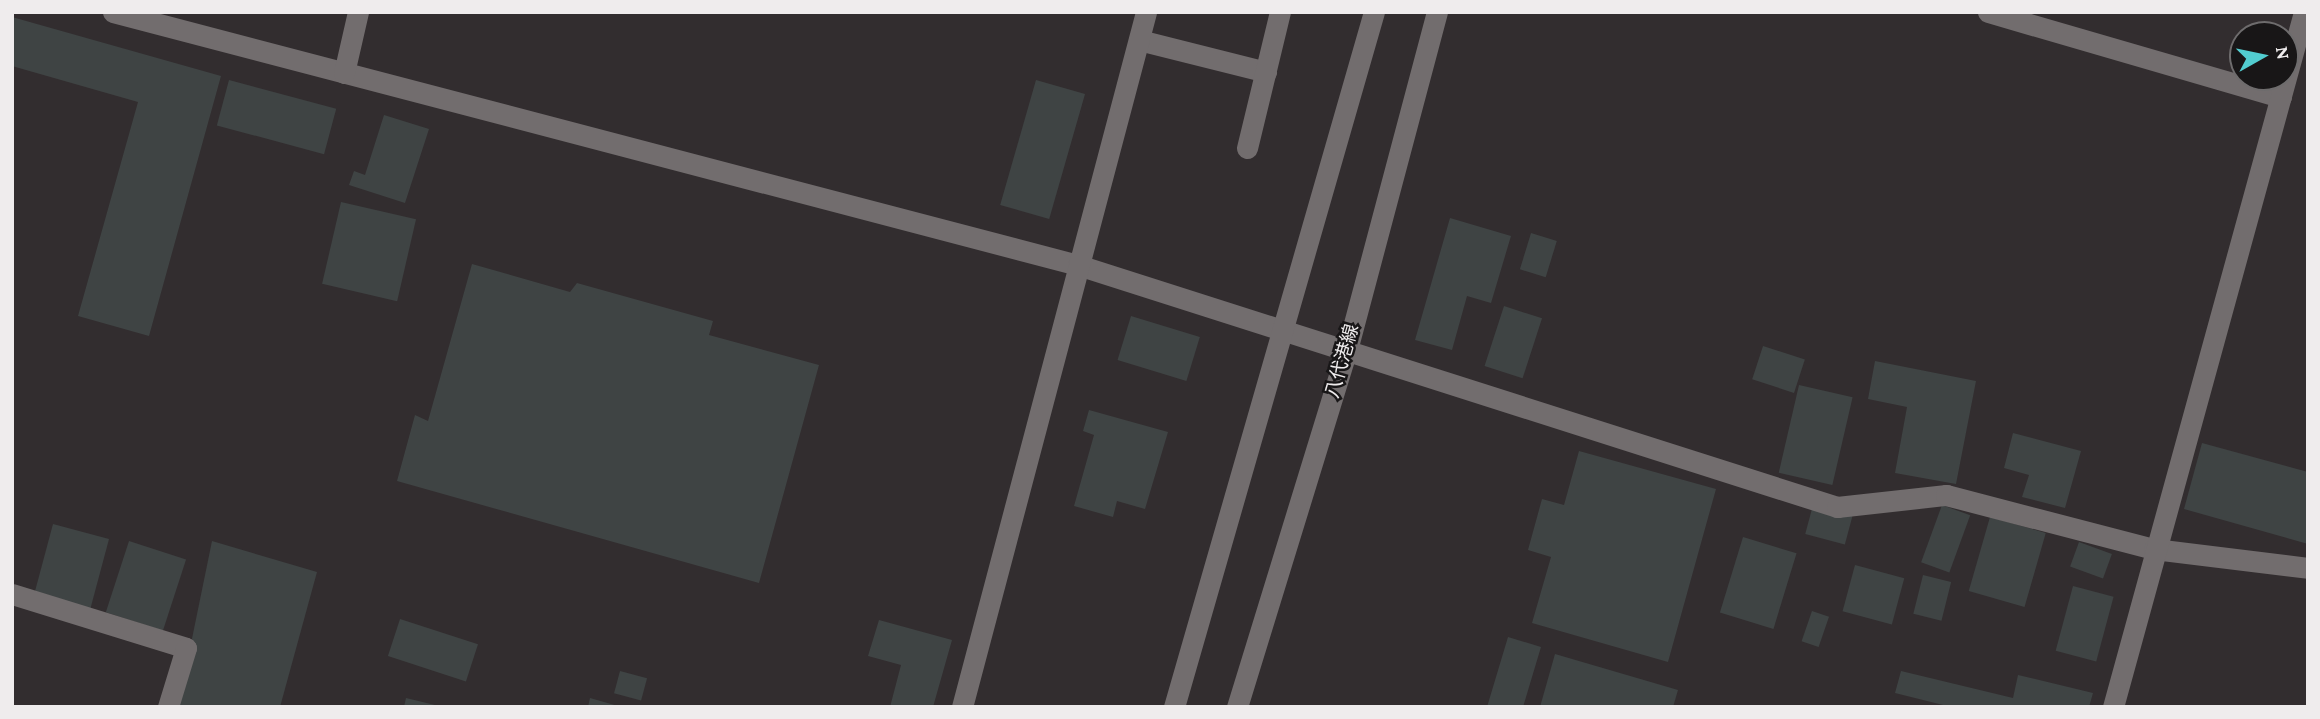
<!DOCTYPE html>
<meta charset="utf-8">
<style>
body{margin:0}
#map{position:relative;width:2320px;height:719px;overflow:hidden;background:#322d2f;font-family:"Crimson Pro","Noto Sans JP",serif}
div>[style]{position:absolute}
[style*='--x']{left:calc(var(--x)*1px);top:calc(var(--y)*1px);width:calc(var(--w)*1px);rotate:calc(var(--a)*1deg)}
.building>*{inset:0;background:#3f4444;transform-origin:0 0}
.street>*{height:21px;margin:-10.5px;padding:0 10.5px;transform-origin:10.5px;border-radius:10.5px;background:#726d6e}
.secondary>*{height:21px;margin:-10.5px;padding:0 10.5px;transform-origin:10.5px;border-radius:10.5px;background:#726d6e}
span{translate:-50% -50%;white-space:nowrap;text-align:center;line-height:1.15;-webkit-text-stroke:5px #181617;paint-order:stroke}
.street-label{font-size:19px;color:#efeced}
.frame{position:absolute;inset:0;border:14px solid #efeced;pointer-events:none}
.north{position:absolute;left:2229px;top:21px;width:70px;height:70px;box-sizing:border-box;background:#181617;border:2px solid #6e6c6d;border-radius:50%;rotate:81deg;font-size:19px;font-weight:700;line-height:28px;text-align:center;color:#efeced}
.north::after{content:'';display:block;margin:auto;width:24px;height:32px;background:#52cdd0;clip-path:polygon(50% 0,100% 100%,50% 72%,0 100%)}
</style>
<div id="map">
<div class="building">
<i style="clip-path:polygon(12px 17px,221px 76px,149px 336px,78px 316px,138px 102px,12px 66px)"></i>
<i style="left:229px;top:80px;width:111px;height:47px;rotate:15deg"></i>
<i style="left:1036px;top:80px;width:51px;height:130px;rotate:16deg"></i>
<i style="clip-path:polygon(384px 115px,429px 129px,405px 203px,349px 185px,354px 171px,365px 175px)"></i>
<i style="left:341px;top:202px;width:77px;height:84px;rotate:13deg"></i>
<i style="clip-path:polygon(1450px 218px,1511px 236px,1491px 303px,1467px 296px,1452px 350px,1415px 340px)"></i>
<i style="left:1531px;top:233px;width:27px;height:38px;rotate:17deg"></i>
<i style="clip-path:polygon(472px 264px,570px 292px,577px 283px,713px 321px,709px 335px,819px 365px,759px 583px,397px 481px,415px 415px,428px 421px)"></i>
<i style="left:1504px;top:306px;width:40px;height:63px;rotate:18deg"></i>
<i style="left:1131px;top:316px;width:72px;height:46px;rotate:17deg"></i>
<i style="left:1763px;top:346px;width:44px;height:35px;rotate:18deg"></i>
<i style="clip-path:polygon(1875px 361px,1976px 381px,1956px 484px,1895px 473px,1907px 407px,1868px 399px)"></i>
<i style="left:1799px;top:385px;width:55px;height:90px;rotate:13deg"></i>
<i style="clip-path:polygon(1089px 410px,1168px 432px,1145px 509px,1117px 501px,1113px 517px,1074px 506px,1094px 435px,1083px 431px)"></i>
<i style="clip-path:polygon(2013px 433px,2081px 451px,2065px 508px,2022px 497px,2029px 475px,2004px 468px)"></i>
<i style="clip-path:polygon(2202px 443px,2308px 472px,2308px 544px,2184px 509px)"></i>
<i style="clip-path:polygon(1579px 451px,1716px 489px,1668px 662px,1532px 623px,1551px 557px,1528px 550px,1542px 499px,1564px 505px)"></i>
<i style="left:1813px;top:505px;width:41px;height:30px;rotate:15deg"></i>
<i style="left:1942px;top:505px;width:30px;height:61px;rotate:20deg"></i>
<i style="left:1990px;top:517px;width:58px;height:77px;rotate:16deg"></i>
<i style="left:53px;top:524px;width:58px;height:77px;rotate:15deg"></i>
<i style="left:1743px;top:537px;width:56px;height:79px;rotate:17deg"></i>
<i style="left:129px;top:541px;width:60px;height:75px;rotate:18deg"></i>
<i style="clip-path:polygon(212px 541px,317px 572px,280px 707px,178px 707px)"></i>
<i style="left:2079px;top:542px;width:35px;height:26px;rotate:20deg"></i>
<i style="left:1855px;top:565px;width:51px;height:48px;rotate:15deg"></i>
<i style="left:1923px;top:575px;width:29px;height:40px;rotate:14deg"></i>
<i style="left:2073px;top:586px;width:42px;height:67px;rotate:15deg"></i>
<i style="left:1812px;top:611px;width:18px;height:32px;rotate:19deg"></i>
<i style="left:400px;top:619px;width:82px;height:39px;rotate:18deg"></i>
<i style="clip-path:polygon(879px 620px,952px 640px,933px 707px,890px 707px,901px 665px,868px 656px)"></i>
<i style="clip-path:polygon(1508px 637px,1541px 647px,1523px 707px,1487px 707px)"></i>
<i style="clip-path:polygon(1555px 654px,1678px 690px,1673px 707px,1540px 707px)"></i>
<i style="left:620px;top:671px;width:28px;height:23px;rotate:15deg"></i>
<i style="clip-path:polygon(1901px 671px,2013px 698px,2018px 675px,2093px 693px,2089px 707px,1951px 707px,1895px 693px)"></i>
<i style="clip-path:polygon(406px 698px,439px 706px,439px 707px,404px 707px)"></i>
<i style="clip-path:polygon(590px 698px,618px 706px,617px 707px,588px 707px)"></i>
</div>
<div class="street">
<i style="--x:113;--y:12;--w:998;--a:14.69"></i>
<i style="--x:1078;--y:265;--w:797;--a:17.68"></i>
<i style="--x:1837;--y:507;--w:110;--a:-6.3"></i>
<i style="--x:1946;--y:495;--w:215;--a:14.6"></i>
<i style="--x:2154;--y:549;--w:155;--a:7"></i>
<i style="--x:1988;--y:12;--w:305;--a:16.2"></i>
<i style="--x:1139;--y:40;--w:131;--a:14.1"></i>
<i style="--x:344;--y:73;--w:63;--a:-77.1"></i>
<i style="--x:1247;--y:148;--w:140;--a:-76.4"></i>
<i style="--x:12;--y:594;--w:182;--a:17.2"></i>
<i style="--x:186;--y:648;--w:62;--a:107"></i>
<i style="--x:962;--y:707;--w:719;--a:-75.17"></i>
<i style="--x:2113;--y:707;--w:721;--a:-74.63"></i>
</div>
<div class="secondary">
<i style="--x:1174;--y:707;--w:723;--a:-73.95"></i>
<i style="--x:1237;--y:707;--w:374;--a:-72.9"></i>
<i style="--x:1347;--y:350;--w:350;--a:-75.1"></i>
</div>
<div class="street-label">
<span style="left:1342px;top:361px;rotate:-74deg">八代港線</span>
</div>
<div class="frame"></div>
<div class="north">N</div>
</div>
